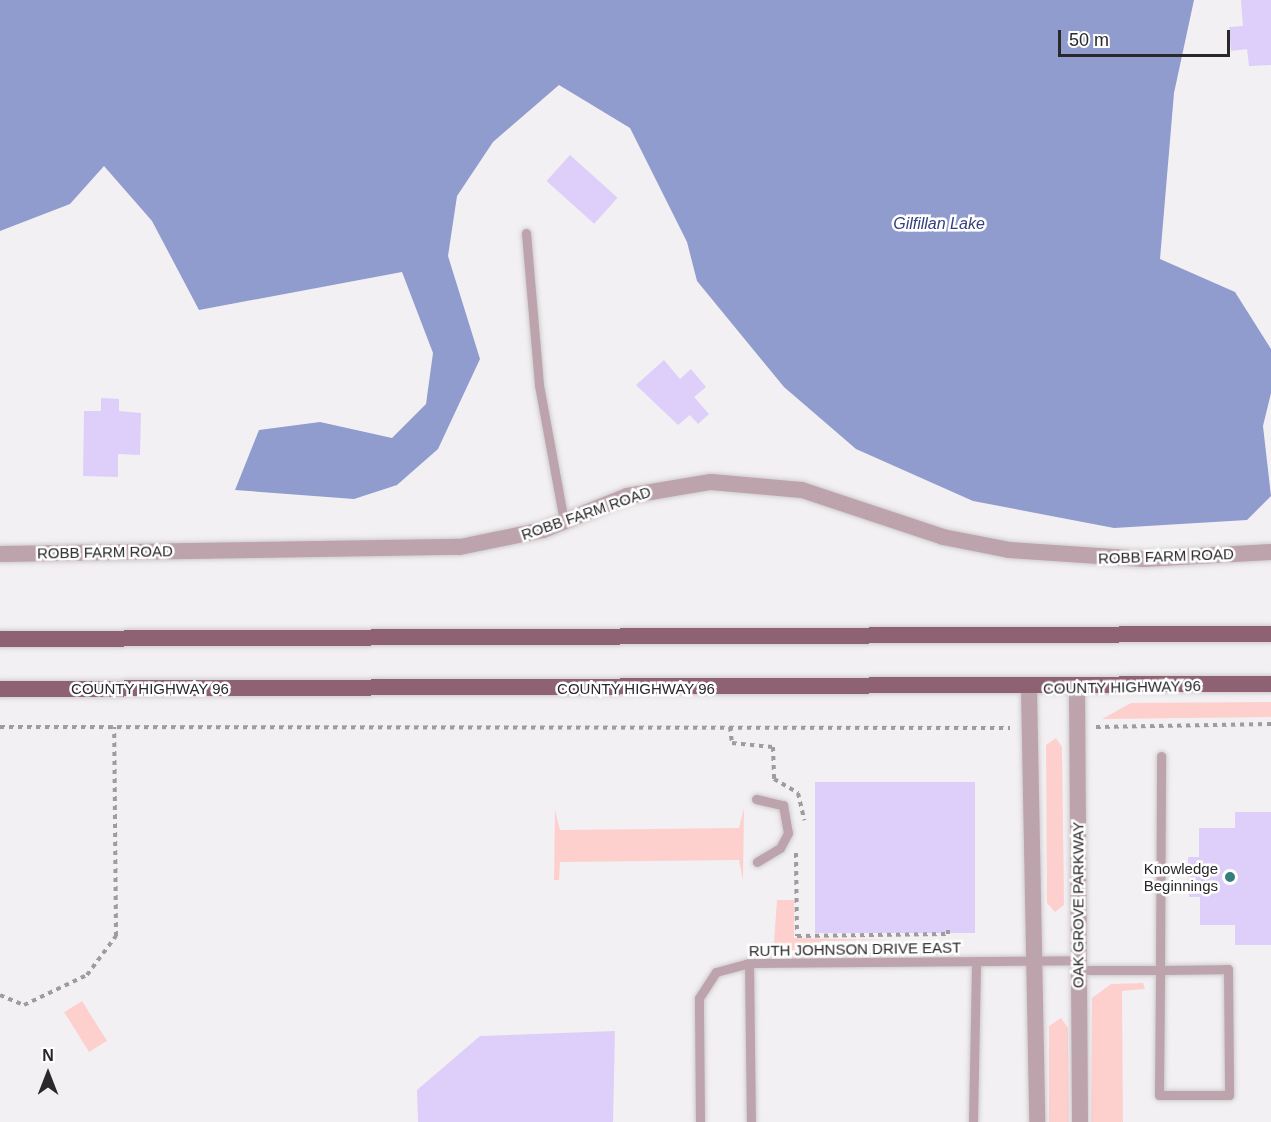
<!DOCTYPE html>
<style>
body{margin:0}
#map{position:relative;width:1271px;height:1122px;overflow:hidden;background:#f3f0f3;font-family:Arial,sans-serif}
div>[style]{position:absolute}
[style*='--x']{left:calc(var(--x)*1px);top:calc(var(--y)*1px);width:calc(var(--w)*1px);rotate:calc(var(--a)*1deg)}
.green>*{inset:0;background:#fdd0ce;transform-origin:0 0}
.water>*{inset:0;background:#909ccd}
.building>*{inset:0;background:#ddcff9;transform-origin:0 0}
.path>*{height:4px;margin-top:-2px;transform-origin:0;background:repeating-linear-gradient(90deg,#9e9c9e 0 4.5px,transparent 0 9px)}
.roads{filter:drop-shadow(0 0 2px #cfcccf) drop-shadow(0 0 2px #cfcccf)}
.service>*{height:9px;margin:-4.5px;padding:0 4.5px;transform-origin:4.5px;border-radius:4.5px;background:#bda3ac}
.minor>*{height:16px;margin:-8px;padding:0 8px;transform-origin:8px;border-radius:8px;background:#bda3ac}
.primary>*{height:16px;margin:-8px;padding:0 8px;transform-origin:8px;border-radius:8px;background:#8f6273}
.dots>*{width:16px;height:16px;translate:-50% -50%;box-sizing:border-box;border:3px solid #fff;border-radius:50%}
span{translate:-50% -50%;white-space:nowrap;text-align:center;line-height:1.15;-webkit-text-stroke:5px #fff;paint-order:stroke}
.street-label{font-size:15px;color:#2a2829}
.poi-label{font-size:15px;color:#2a2829}
.right{translate:-100% -50%;text-align:right}
.water-label{font-size:16px;color:#35407d;font-style:italic}
.north{position:absolute;left:18px;top:1044px;width:60px;height:60px;-webkit-text-stroke:4px #fff;paint-order:stroke;rotate:0deg;font-size:16px;font-weight:700;line-height:24px;text-align:center;color:#2a2829}
.north::after{content:'';display:block;margin:auto;width:21px;height:27px;background:#2a2829;clip-path:polygon(50% 0,100% 100%,50% 72%,0 100%)}
.scale{position:absolute;left:1058px;top:30px;width:172px;height:27px;box-sizing:border-box;border:3px solid #2a2829;border-top:0;padding-left:8px;font-size:18px;line-height:21px;white-space:nowrap;color:#2a2829;-webkit-text-stroke:4px #fff;paint-order:stroke}
</style>
<div id="map">
<div class="green">
<i style="clip-path:polygon(1271px 702px,1271px 717px,1102px 719px,1131px 703px)"></i>
<i style="clip-path:polygon(1056px 738px,1062px 747px,1064px 905px,1055px 912px,1047px 903px,1046px 745px)"></i>
<i style="clip-path:polygon(744px 808px,743px 880px,739px 860px,560px 862px,559px 880px,554px 880px,555px 810px,560px 830px,739px 828px)"></i>
<i style="clip-path:polygon(777px 900px,794px 900px,794px 938px,891px 940px,822px 941px,806px 951px,781px 951px,774px 942px)"></i>
<i style="clip-path:polygon(1143px 983px,1145px 989px,1122px 991px,1123px 1122px,1091px 1122px,1092px 998px,1111px 984px)"></i>
<i style="left:82px;top:1001px;width:47px;height:21px;rotate:58deg"></i>
<i style="clip-path:polygon(1061px 1018px,1068px 1028px,1069px 1122px,1049px 1122px,1049px 1026px)"></i>
</div>
<div class="water">
<i style="clip-path:polygon(0 0,1194px 0,1174px 93px,1160px 259px,1235px 292px,1271px 349px,1271px 393px,1263px 426px,1271px 496px,1247px 520px,1114px 528px,973px 501px,856px 449px,784px 387px,697px 281px,687px 242px,630px 128px,559px 85px,493px 142px,457px 196px,448px 256px,480px 359px,438px 449px,397px 485px,354px 499px,235px 490px,259px 430px,320px 422px,392px 438px,426px 404px,433px 353px,402px 272px,199px 310px,152px 221px,104px 166px,70px 204px,0 231px)"></i>
</div>
<div class="building">
<i style="clip-path:polygon(1241px 0,1271px 0,1271px 65px,1249px 66px,1247px 49px,1231px 51px,1229px 27px,1243px 26px)"></i>
<i style="left:570px;top:155px;width:64px;height:35px;rotate:42deg"></i>
<i style="clip-path:polygon(664px 360px,680px 379px,691px 369px,706px 387px,694px 397px,709px 414px,698px 424px,690px 415px,678px 425px,636px 385px)"></i>
<i style="clip-path:polygon(101px 398px,119px 399px,119px 411px,141px 413px,140px 455px,118px 454px,118px 477px,83px 476px,84px 411px,101px 411px)"></i>
<i style="left:815px;top:782px;width:160px;height:151px"></i>
<i style="clip-path:polygon(1235px 812px,1271px 812px,1271px 945px,1235px 945px,1235px 925px,1200px 925px,1200px 897px,1189px 897px,1188px 857px,1199px 857px,1199px 828px,1235px 828px)"></i>
<i style="clip-path:polygon(615px 1031px,613px 1122px,418px 1122px,417px 1090px,480px 1036px)"></i>
</div>
<div class="path">
<i style="--x:0;--y:727;--w:1010;--a:0.06"></i>
<i style="--x:730;--y:727;--w:16;--a:83"></i>
<i style="--x:732;--y:743;--w:41;--a:5.6"></i>
<i style="--x:773;--y:747;--w:32;--a:88"></i>
<i style="--x:774;--y:779;--w:28;--a:30"></i>
<i style="--x:798;--y:793;--w:28;--a:77"></i>
<i style="--x:1096;--y:727;--w:175;--a:-1"></i>
<i style="--x:796;--y:853;--w:83;--a:89.3"></i>
<i style="--x:797;--y:936;--w:151;--a:-0.8"></i>
<i style="--x:948;--y:934;--w:4;--a:-90"></i>
<i style="--x:0;--y:995;--w:26;--a:23"></i>
<i style="--x:24;--y:1005;--w:70;--a:-25.5"></i>
<i style="--x:87;--y:975;--w:49;--a:-53.4"></i>
<i style="--x:116;--y:936;--w:209;--a:-90.5"></i>
</div>
<div class="roads">
<div class="service">
<i style="--x:526;--y:233;--w:153;--a:85.1"></i>
<i style="--x:539;--y:385;--w:138;--a:79.6"></i>
<i style="--x:756;--y:799;--w:28;--a:13"></i>
<i style="--x:783;--y:805;--w:28;--a:80"></i>
<i style="--x:788;--y:833;--w:17;--a:118"></i>
<i style="--x:780;--y:848;--w:27;--a:149"></i>
<i style="--x:749;--y:963;--w:159;--a:89.3"></i>
<i style="--x:1078;--y:970;--w:82;--a:0"></i>
<i style="--x:1160;--y:970;--w:68;--a:-0.8"></i>
<i style="--x:1228;--y:969;--w:126;--a:89.5"></i>
<i style="--x:1229;--y:1095;--w:70;--a:180"></i>
<i style="--x:1159;--y:1095;--w:125;--a:-89.5"></i>
<i style="--x:1160;--y:970;--w:214;--a:-89.7"></i>
<i style="--x:700;--y:1122;--w:124;--a:-90.5"></i>
<i style="--x:699;--y:998;--w:31;--a:-57"></i>
<i style="--x:716;--y:972;--w:34;--a:-15"></i>
<i style="--x:749;--y:963;--w:329;--a:-0.5"></i>
<i style="--x:973;--y:1122;--w:159;--a:-88.9"></i>
</div>
<div class="minor">
<i style="--x:0;--y:554;--w:460;--a:-0.9"></i>
<i style="--x:460;--y:547;--w:85;--a:-11.6"></i>
<i style="--x:543;--y:530;--w:91;--a:-22"></i>
<i style="--x:627;--y:496;--w:85;--a:-9.5"></i>
<i style="--x:711;--y:482;--w:91;--a:5"></i>
<i style="--x:802;--y:490;--w:149;--a:18.4"></i>
<i style="--x:943;--y:537;--w:67;--a:11.1"></i>
<i style="--x:1009;--y:550;--w:135;--a:3.8"></i>
<i style="--x:1144;--y:559;--w:127;--a:-3.2"></i>
<i style="--x:1077;--y:688;--w:434;--a:89.6"></i>
<i style="--x:1029;--y:689;--w:433;--a:88.9"></i>
</div>
<div class="primary">
<i style="--x:0;--y:639;--w:1271;--a:-0.23"></i>
<i style="--x:0;--y:689;--w:1271;--a:-0.23"></i>
</div>
</div>
<div class="dots">
<i style="left:1230px;top:877px;background:#357e7b"></i>
</div>
<div class="street-label">
<span style="left:586px;top:513px;rotate:-19deg">ROBB FARM ROAD</span>
<span style="left:105px;top:552px;rotate:-1deg">ROBB FARM ROAD</span>
<span style="left:1166px;top:556px;rotate:-2deg">ROBB FARM ROAD</span>
<span style="left:1122px;top:687px;rotate:-1deg">COUNTY HIGHWAY 96</span>
<span style="left:150px;top:689px">COUNTY HIGHWAY 96</span>
<span style="left:636px;top:689px">COUNTY HIGHWAY 96</span>
<span style="left:1078px;top:905px;rotate:-90deg">OAK GROVE PARKWAY</span>
<span style="left:855px;top:949px;rotate:-1deg">RUTH JOHNSON DRIVE EAST</span>
</div>
<div class="poi-label">
<span class="right" style="left:1218px;top:877px">Knowledge<br>Beginnings</span>
</div>
<div class="water-label">
<span style="left:939px;top:224px">Gilfillan Lake</span>
</div>
<div class="north">N</div>
<div class="scale">50 m</div>
</div>
